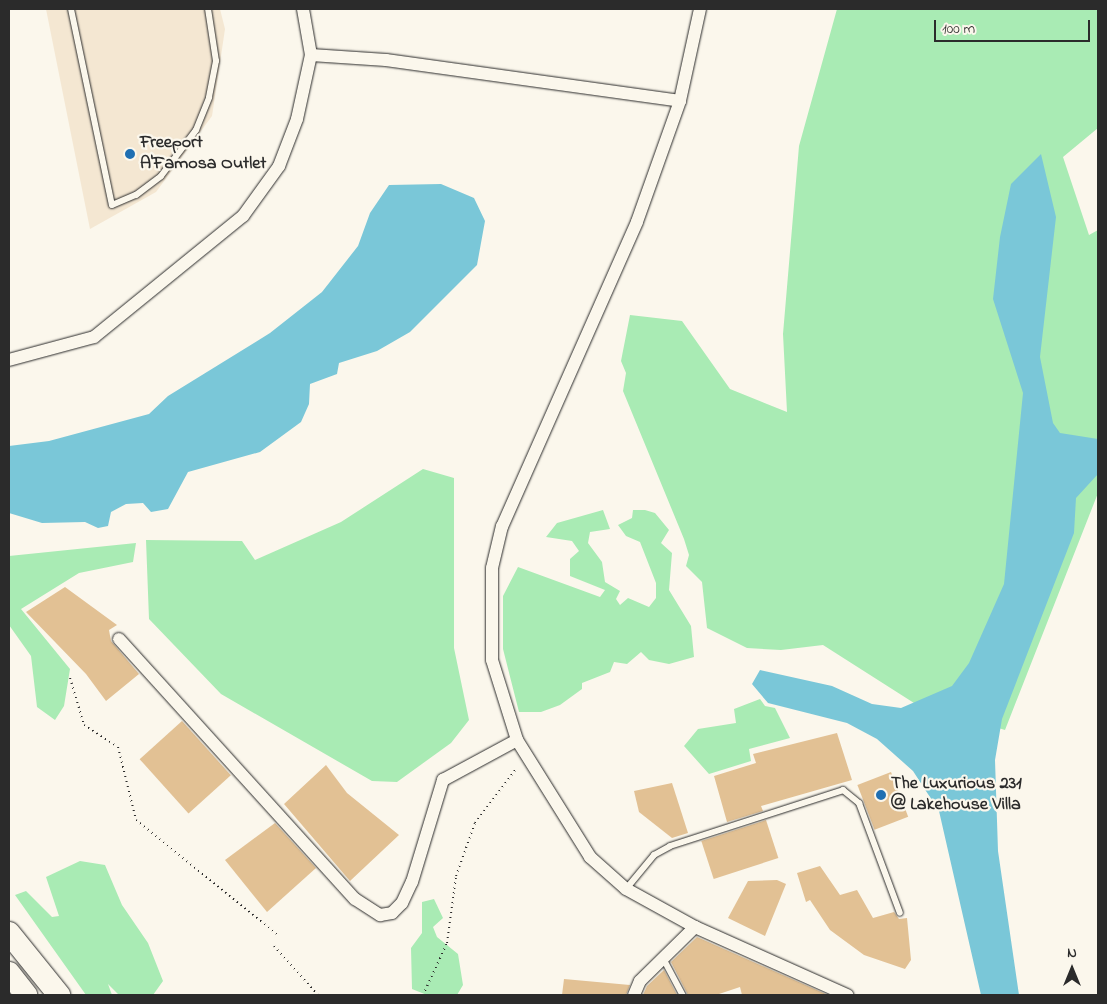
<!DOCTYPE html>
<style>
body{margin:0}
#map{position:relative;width:1107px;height:1004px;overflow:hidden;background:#fbf7ec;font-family:"Indie Flower",sans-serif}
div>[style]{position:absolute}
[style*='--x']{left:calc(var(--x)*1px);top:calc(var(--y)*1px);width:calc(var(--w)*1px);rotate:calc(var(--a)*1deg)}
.built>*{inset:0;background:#f4e7d2}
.green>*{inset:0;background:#a9ebb4}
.water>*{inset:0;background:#7ac7d8}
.building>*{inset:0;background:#e2c194;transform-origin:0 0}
.path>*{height:2px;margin-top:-1px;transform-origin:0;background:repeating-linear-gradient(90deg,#2b2b2b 0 1px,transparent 0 5px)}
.roads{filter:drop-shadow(0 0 1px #2b2b2b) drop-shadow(0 0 1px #2b2b2b)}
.service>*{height:6px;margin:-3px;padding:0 3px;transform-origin:3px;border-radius:3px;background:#fbf7ec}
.minor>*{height:12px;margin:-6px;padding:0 6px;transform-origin:6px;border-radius:6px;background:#fbf7ec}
.motorway>*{height:22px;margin:-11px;padding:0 11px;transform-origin:11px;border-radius:11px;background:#fbf7ec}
.dots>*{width:14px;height:14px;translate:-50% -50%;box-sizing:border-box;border:2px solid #fbf7ec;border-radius:50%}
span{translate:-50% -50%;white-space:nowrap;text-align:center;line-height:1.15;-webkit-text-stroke:4.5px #fbf7ec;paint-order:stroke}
.poi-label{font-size:18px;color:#2b2b2b;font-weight:700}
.left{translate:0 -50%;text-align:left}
.frame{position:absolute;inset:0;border:10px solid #2b2b2b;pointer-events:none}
.north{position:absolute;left:1047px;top:944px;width:50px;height:50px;-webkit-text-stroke:4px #fbf7ec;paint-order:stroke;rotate:0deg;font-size:14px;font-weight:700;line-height:20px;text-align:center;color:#2b2b2b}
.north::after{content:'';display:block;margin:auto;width:18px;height:22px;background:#2b2b2b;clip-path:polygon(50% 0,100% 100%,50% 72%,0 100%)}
.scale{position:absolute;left:934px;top:20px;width:156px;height:22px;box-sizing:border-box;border:2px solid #2b2b2b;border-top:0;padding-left:6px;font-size:15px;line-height:18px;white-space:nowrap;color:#2b2b2b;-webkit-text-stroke:4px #fbf7ec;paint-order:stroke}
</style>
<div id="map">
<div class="built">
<i style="clip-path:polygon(46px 9px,220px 9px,225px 29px,212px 116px,156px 192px,90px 229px)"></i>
</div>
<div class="green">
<i style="clip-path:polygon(837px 9px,1098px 9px,1098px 128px,1063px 157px,1089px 235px,1098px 230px,1098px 493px,1005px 730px,914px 703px,823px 645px,781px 650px,747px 648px,707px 628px,702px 582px,686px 566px,689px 555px,684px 539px,623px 391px,626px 373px,621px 361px,630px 315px,682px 321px,730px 389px,787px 412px,783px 334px,799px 146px)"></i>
<i style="clip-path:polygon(423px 469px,454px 478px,454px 648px,469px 720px,451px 743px,397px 782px,372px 781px,221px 694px,149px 619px,146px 540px,242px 541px,255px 560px,341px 522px)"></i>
<i style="clip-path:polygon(603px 510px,610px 529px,590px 532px,588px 543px,602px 562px,605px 582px,620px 591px,616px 599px,620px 605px,628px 598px,649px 607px,656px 598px,656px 583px,640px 542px,626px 536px,618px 525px,632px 518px,633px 510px,645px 510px,655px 513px,669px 530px,661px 543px,672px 553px,669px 590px,691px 626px,694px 657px,669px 664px,649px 660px,641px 652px,627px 664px,614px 662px,610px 672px,582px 683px,582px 689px,560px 705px,541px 712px,519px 712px,503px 649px,503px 596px,518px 567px,600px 597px,605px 590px,570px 576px,570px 559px,579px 551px,572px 541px,546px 537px,557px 523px)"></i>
<i style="clip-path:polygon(136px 543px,133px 562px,79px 573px,21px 609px,70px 669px,64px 706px,55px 720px,37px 707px,31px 656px,9px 625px,9px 556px)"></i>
<i style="clip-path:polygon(760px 699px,765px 706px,775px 708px,790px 738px,749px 749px,751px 761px,709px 774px,684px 746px,698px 729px,736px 723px,734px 709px)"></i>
<i style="clip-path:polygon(80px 861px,105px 865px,122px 905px,148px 943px,163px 981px,153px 995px,119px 995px,108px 984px,112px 995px,86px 995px,15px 895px,26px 891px,52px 917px,59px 916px,46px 877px)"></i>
<i style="clip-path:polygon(434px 899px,443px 918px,433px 927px,437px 937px,458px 954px,463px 985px,457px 995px,427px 995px,412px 989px,411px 948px,422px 933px,422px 902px)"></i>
</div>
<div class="water">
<i style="clip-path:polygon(1041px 154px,1056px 217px,1040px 357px,1053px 423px,1060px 433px,1098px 439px,1098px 474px,1076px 498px,1074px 533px,1002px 719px,995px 760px,998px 851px,1019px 995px,981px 995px,939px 811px,913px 771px,877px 739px,847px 723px,768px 703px,752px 684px,760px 670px,832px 686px,872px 704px,901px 708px,952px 686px,969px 663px,1004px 584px,1023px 393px,993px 299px,1000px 237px,1011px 184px)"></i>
<i style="clip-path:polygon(441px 184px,474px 198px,485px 221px,477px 265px,410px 332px,377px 351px,339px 363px,337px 374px,310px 384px,309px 404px,301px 422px,260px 452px,188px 472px,168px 509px,151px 512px,143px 503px,126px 504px,111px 512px,108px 526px,98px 528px,85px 522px,42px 523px,9px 513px,9px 446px,49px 441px,149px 414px,168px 396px,270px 333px,322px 292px,358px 246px,370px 213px,389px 185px)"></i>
</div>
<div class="building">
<i style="clip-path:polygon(65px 587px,117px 625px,109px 630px,111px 641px,139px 674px,106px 701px,86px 674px,26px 612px)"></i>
<i style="left:182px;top:721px;width:73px;height:57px;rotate:48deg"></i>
<i style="clip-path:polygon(837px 733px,852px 780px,761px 806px,763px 811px,727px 822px,714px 776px,756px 763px,753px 754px)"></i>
<i style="clip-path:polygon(326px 765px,347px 793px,399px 835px,350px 881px,284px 804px)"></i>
<i style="left:891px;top:772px;width:48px;height:36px;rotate:69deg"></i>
<i style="clip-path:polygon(672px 783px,688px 833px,672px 838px,639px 812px,634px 791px)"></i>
<i style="left:766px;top:820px;width:40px;height:68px;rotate:72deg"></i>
<i style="clip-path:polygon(275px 823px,316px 868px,267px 912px,225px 860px)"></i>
<i style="clip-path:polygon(820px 866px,840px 895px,857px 890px,873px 918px,894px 912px,899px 919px,907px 918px,911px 960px,905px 969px,864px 955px,830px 930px,810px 900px,806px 902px,797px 873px)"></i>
<i style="clip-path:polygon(777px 880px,786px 884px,765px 936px,728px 918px,748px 881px)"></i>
<i style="clip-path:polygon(697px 937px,828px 995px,742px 995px,740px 987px,716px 995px,688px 995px,671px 962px)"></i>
<i style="clip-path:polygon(664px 970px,677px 995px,643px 995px,647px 986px)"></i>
<i style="clip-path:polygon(564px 979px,630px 985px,626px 995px,562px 995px)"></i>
</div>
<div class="path">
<i style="--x:70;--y:678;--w:49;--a:73.4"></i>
<i style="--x:84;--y:725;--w:40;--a:32.9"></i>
<i style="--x:118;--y:747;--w:75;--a:76.1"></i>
<i style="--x:136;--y:820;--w:181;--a:39"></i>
<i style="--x:274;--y:946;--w:66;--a:48.1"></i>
<i style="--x:423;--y:995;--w:57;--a:-65.2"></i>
<i style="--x:447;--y:943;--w:68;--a:-82.3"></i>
<i style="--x:456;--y:876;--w:56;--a:-70.3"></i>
<i style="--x:475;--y:823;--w:68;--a:-52.8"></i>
</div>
<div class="roads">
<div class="service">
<i style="--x:71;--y:9;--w:200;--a:78.2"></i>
<i style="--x:112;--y:205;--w:26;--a:-23"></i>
<i style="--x:136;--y:195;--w:31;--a:-37"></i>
<i style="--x:161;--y:176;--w:58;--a:-52.7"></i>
<i style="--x:196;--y:130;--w:35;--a:-68"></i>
<i style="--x:209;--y:97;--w:37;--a:-79"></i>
<i style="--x:216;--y:61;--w:53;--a:-98.7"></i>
<i style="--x:626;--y:889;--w:44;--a:-50.5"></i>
<i style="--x:654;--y:855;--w:18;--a:-29"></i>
<i style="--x:670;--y:846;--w:182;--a:-17.9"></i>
<i style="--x:843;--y:790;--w:21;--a:39"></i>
<i style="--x:859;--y:803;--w:117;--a:69.6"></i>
<i style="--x:664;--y:960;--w:40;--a:62"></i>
</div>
<div class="minor">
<i style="--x:700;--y:9;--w:94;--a:102.3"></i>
<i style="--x:680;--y:101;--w:128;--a:109.6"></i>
<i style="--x:637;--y:222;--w:333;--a:113.9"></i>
<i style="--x:502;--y:526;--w:43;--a:103.4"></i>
<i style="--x:492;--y:568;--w:92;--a:90"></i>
<i style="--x:492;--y:660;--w:84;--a:72.6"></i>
<i style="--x:517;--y:740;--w:138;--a:58"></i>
<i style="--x:590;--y:857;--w:48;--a:41.6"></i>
<i style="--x:626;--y:889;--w:79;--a:28.8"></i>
<i style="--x:695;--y:927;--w:167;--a:24.1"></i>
<i style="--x:311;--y:55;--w:75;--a:3.8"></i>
<i style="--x:386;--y:60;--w:297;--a:7.9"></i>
<i style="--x:9;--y:360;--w:88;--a:-15.1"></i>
<i style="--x:94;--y:337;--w:192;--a:-39.1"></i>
<i style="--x:243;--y:216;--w:62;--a:-54.2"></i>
<i style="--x:279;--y:166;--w:50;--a:-69"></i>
<i style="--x:297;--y:119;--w:66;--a:-77.7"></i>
<i style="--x:311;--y:55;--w:47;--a:-99.9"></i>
<i style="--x:119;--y:639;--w:351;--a:47.8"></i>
<i style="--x:355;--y:899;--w:30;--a:33"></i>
<i style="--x:380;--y:915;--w:12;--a:-9"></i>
<i style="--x:392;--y:913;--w:14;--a:-45"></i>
<i style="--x:402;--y:903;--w:23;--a:-65"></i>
<i style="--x:412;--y:882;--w:107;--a:-73.1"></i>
<i style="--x:443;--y:780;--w:84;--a:-28.4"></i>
<i style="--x:634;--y:995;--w:15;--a:-67"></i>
<i style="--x:640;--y:981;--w:77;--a:-44.5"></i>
</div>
<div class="motorway">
<i style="--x:9;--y:933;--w:80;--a:51.1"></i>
<i style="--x:9;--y:973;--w:28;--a:52"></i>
</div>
</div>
<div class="dots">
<i style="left:130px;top:154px;background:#1f6fb2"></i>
<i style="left:881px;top:795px;background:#1f6fb2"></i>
</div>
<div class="poi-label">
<span class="left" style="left:140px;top:154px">Freeport<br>A'Famosa Outlet</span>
<span class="left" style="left:891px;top:795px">The Luxurious 231<br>@ Lakehouse Villa</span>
</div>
<div class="frame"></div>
<div class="north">N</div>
<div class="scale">100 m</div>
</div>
